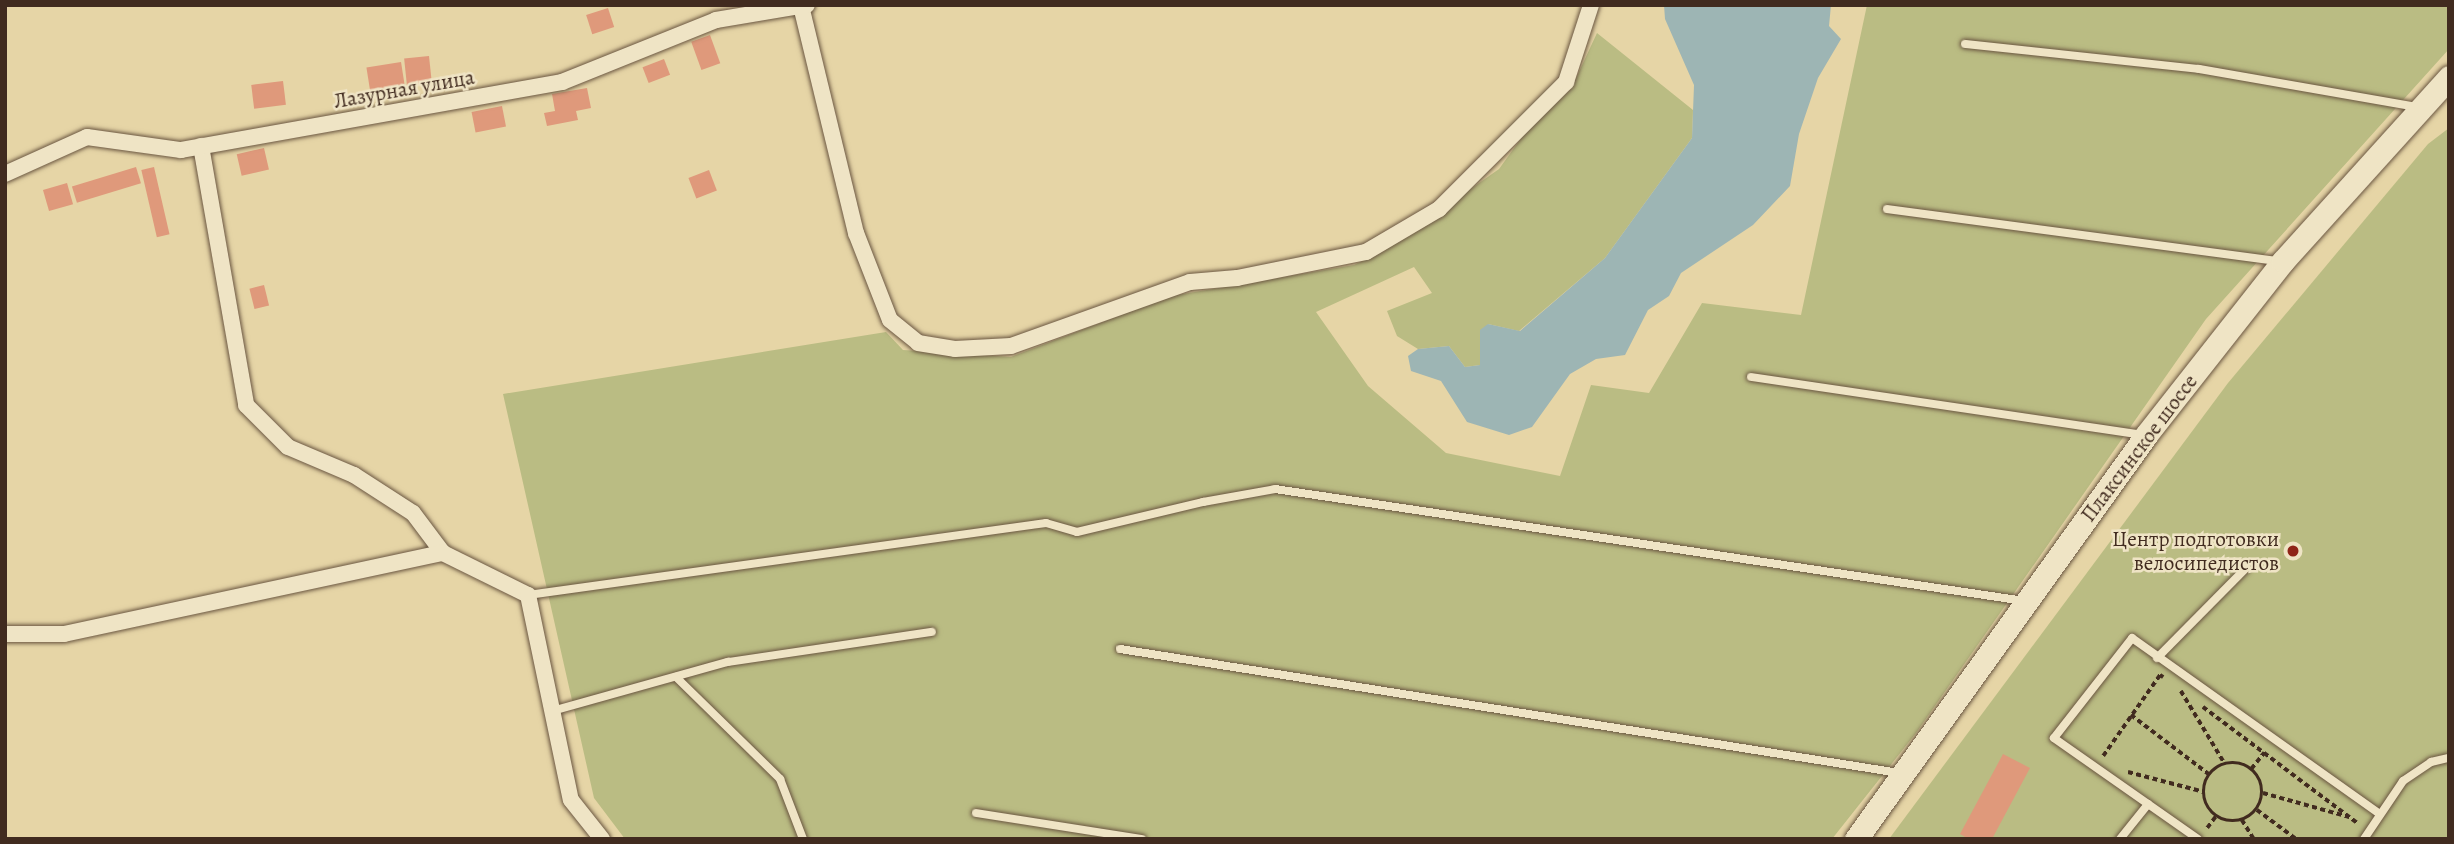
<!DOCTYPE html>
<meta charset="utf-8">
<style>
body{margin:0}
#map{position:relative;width:2454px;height:844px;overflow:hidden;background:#e6d5a6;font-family:Alegreya,serif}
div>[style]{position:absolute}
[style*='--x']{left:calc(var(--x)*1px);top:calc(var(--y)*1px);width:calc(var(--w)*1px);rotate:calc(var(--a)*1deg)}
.green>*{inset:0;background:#babc83}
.water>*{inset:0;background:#9db5b4}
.building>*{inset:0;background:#df997b;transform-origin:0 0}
.path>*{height:3.5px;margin-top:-1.75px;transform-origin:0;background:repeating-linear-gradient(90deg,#412b1f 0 5px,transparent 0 8.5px)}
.path>.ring{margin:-1.75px;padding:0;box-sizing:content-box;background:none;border:3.5px solid #412b1f;border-radius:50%}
.roads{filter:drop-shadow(0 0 2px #6a5641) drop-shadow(0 0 2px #6a5641)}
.lane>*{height:8px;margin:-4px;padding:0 4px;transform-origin:4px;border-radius:4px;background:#efe4c5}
.street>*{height:16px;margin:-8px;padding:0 8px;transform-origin:8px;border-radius:8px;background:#efe4c5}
.secondary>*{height:23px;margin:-11.5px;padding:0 11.5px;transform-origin:11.5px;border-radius:11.5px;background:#efe4c5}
.dots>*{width:19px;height:19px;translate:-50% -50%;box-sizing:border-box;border:4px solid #efe4c5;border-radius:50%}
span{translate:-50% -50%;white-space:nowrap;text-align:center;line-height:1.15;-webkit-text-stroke:5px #efe4c5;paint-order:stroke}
.street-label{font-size:21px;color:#412b1f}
.poi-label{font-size:21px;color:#412b1f}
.right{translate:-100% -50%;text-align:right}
.frame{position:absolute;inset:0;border:7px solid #412b1f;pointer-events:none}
</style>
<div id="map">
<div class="green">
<i style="clip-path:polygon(1867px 5px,2449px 5px,2449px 49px,2206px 319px,1916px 733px,1832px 839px,625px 839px,594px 798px,503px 394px,886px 332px,903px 350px,1011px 357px,1171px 296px,1354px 265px,1386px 249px,1499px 169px,1525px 133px,1571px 89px,1597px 33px,1693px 110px,1692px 138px,1605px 258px,1519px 331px,1488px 324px,1480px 365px,1465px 367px,1449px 346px,1418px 349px,1397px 336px,1387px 311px,1432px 293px,1414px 267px,1316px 312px,1368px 386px,1446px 453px,1560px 476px,1591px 385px,1649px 393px,1702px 303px,1801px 315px)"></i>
<i style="clip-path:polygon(2449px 128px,2449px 839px,1889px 839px,2228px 383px,2428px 144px)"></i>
</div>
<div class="water">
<i style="clip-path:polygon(1664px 5px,1831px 5px,1829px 26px,1841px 39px,1818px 78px,1799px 134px,1790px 186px,1753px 225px,1681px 273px,1669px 296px,1648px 310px,1625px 355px,1596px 359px,1570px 374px,1532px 427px,1509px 435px,1467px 422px,1441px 381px,1411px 371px,1408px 356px,1418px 349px,1449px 346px,1465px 367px,1480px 365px,1480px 330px,1488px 324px,1520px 331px,1605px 258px,1692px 138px,1694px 85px,1665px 19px)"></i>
</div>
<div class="building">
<i style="left:608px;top:8px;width:20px;height:23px;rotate:72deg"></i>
<i style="left:710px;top:35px;width:30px;height:20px;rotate:70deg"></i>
<i style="left:429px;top:56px;width:27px;height:25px;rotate:84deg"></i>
<i style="left:664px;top:59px;width:17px;height:23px;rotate:69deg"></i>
<i style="left:401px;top:62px;width:30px;height:35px;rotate:81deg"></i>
<i style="left:283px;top:81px;width:24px;height:32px;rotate:83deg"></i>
<i style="clip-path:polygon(587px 88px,591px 108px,576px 111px,578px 120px,547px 126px,544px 113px,555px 111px,552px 94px)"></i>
<i style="left:502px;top:106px;width:21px;height:31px;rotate:79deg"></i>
<i style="left:264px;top:148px;width:22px;height:28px;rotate:77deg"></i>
<i style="left:136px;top:167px;width:17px;height:67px;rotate:73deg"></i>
<i style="left:154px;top:167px;width:69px;height:13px;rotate:77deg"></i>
<i style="left:709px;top:170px;width:22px;height:22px;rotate:69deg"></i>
<i style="left:67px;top:183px;width:22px;height:25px;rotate:74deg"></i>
<i style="left:264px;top:285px;width:21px;height:15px;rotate:76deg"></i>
<i style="clip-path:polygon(2003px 754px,2030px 768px,1992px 839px,1969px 839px,1960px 834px)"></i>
</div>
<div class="path">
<i style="--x:2181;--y:691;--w:85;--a:58.9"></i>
<i style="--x:2203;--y:707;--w:195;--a:36.9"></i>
<i style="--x:2131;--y:715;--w:99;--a:37.2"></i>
<i style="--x:2103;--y:756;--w:99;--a:-54.9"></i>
<i style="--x:2160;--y:675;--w:4;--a:34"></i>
<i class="ring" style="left:2204px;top:763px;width:54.5px;height:54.5px"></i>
<i style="--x:2251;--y:769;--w:21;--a:-51"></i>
<i style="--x:2128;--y:772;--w:79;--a:14.7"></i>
<i style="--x:2263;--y:793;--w:89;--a:15.6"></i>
<i style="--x:2257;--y:810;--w:49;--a:36.6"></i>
<i style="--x:2242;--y:820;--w:22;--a:58"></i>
<i style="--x:2207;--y:828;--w:15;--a:-53"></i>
</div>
<div class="roads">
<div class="lane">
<i style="--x:1965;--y:44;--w:235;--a:6.1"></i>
<i style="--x:2199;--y:69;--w:220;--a:9.9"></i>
<i style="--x:1887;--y:209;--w:395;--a:7.6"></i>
<i style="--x:1751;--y:377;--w:396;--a:8.4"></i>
<i style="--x:528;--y:595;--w:523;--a:-7.91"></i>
<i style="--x:1046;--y:523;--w:32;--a:16"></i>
<i style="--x:1077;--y:532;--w:130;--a:-13.4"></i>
<i style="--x:1203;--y:502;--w:73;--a:-10.2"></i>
<i style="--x:1275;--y:489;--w:757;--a:8.5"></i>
<i style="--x:1120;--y:649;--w:789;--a:9.04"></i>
<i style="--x:2157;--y:658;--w:127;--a:-45.3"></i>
<i style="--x:676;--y:677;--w:146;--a:44.4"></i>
<i style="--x:780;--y:779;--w:64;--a:69"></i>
<i style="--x:552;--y:711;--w:183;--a:-15.6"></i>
<i style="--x:728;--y:662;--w:206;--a:-8.4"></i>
<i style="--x:976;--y:813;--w:168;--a:8.9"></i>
<i style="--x:2120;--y:839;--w:45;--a:-51.3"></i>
<i style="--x:2198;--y:839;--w:176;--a:-145"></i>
<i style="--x:2054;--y:738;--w:127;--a:-52"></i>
<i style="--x:2132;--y:638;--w:304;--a:35.4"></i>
<i style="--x:2364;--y:839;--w:70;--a:-56.1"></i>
<i style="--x:2403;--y:781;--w:34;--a:-34"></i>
<i style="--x:2431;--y:762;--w:18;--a:-13"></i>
</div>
<div class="street">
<i style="--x:801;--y:6;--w:234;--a:76.4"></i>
<i style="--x:856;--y:233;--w:93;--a:68.7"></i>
<i style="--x:890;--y:320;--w:36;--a:39"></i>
<i style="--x:918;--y:343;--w:37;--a:9"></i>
<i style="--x:955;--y:349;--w:56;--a:-3.1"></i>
<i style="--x:1011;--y:346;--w:190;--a:-19.7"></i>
<i style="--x:1190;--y:282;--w:47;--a:-4.9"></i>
<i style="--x:1237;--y:278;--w:132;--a:-11.4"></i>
<i style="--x:1366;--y:252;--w:85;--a:-30.5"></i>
<i style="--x:1439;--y:209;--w:180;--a:-45"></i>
<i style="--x:1566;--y:82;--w:81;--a:-72"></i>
<i style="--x:201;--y:146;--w:263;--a:80.1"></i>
<i style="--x:246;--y:405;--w:59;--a:45"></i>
<i style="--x:288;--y:447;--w:72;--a:23"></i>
<i style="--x:354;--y:475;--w:70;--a:32.8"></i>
<i style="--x:413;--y:513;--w:50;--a:53.1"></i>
<i style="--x:443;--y:553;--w:95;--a:26.3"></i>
<i style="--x:528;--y:595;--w:209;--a:78.2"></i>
<i style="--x:571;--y:800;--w:50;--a:51.5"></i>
<i style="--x:5;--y:174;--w:90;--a:-24.3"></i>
<i style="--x:87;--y:137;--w:95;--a:7.9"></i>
<i style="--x:181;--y:150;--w:387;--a:-10.1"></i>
<i style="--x:562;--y:82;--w:166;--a:-21.9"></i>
<i style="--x:716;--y:20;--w:92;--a:-9.4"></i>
<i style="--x:5;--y:634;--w:59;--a:0"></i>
<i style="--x:64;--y:634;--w:388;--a:-12.1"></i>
</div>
<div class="secondary">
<i style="--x:1856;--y:839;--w:497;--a:-54.3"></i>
<i style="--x:2146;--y:435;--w:221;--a:-51.8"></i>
<i style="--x:2283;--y:261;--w:248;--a:-47.9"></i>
</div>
</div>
<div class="dots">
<i style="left:2293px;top:551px;background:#8f2418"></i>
</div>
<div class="street-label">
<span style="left:404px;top:89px;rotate:-10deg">Лазурная улица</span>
<span style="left:2139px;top:448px;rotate:-53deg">Плаксинское шоссе</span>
</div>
<div class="poi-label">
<span class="right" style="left:2279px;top:551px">Центр подготовки<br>велосипедистов</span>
</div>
<div class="frame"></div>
</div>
